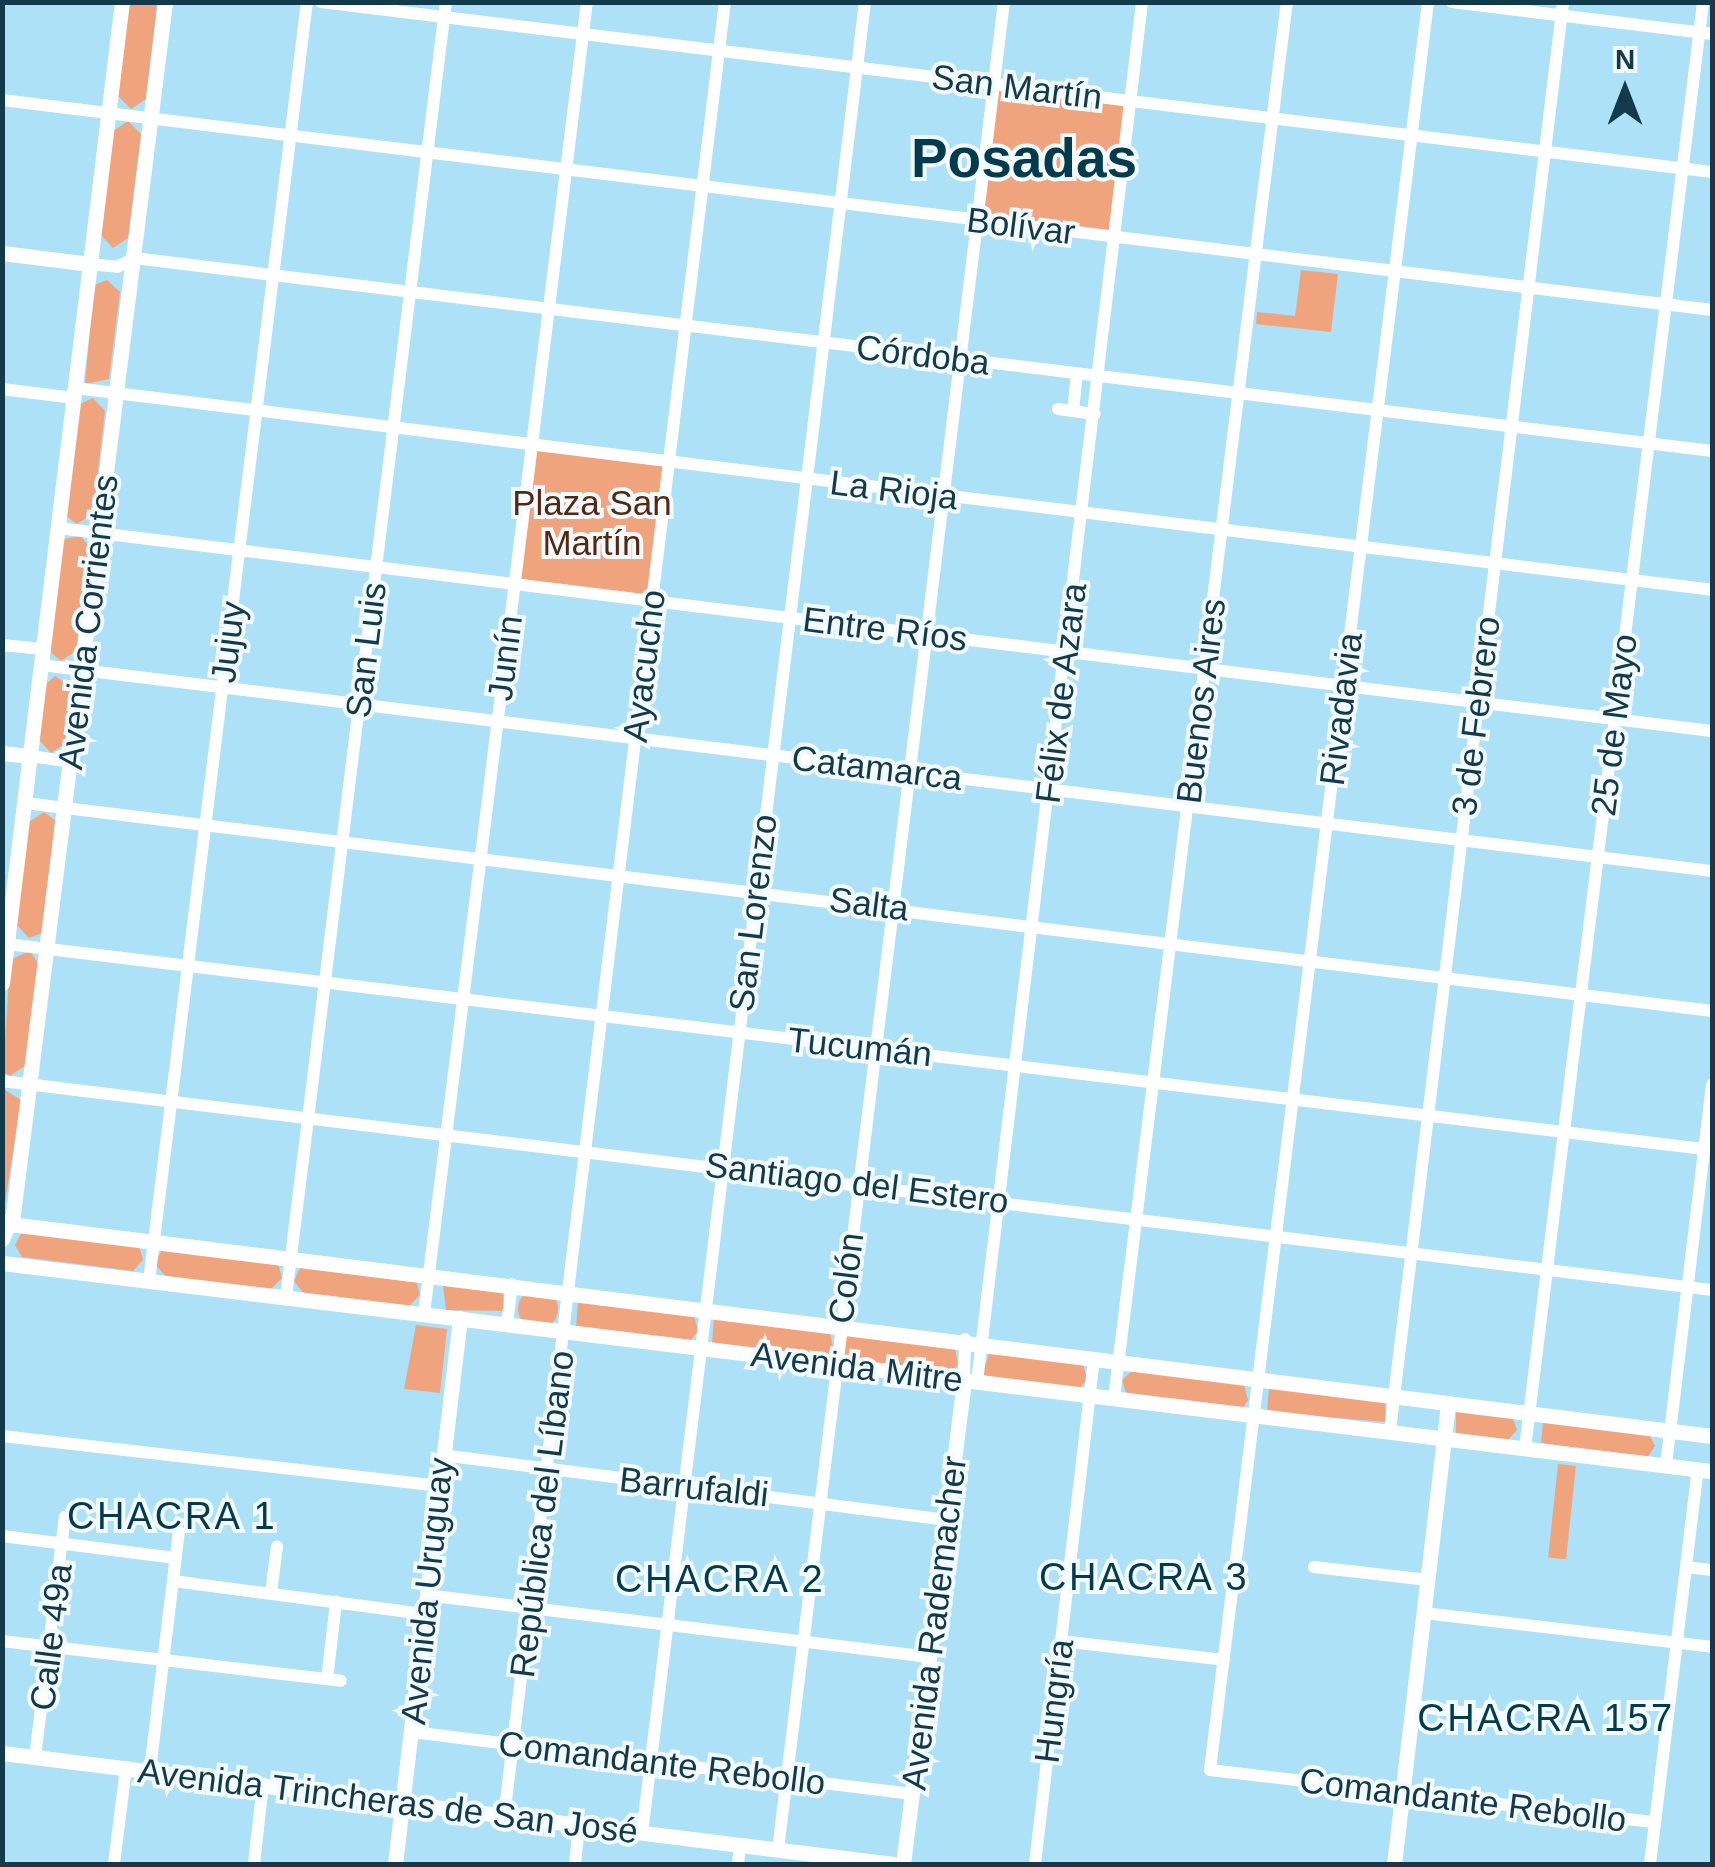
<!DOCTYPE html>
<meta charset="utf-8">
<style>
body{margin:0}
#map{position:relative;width:1715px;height:1867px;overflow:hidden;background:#ace1f8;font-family:Helvetica,sans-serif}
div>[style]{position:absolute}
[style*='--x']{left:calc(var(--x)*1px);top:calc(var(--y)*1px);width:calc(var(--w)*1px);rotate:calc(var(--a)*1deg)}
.green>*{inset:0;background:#f0a47e;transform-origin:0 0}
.round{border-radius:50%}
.minor>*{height:12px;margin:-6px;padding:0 6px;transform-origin:6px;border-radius:6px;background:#fff}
.major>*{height:15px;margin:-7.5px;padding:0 7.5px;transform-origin:7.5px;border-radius:7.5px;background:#fff}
span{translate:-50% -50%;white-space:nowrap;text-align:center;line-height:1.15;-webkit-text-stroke:8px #f2fafe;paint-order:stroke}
.street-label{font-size:35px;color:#123a4a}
.park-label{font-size:35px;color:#542810}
.neighbourhood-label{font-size:38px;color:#013b4d;letter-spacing:2.5px}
.town-label{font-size:55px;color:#013b4d;font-weight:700}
.frame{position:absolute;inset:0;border:5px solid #123a4a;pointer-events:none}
.north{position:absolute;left:1575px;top:40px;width:100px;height:100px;-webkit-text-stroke:8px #f2fafe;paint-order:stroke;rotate:0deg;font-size:28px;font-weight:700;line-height:40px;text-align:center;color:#123a4a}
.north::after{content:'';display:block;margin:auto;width:35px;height:45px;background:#123a4a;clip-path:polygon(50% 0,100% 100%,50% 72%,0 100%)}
</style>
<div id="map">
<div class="green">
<i style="clip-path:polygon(129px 3px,157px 3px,146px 99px,131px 109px,118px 96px)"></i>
<i style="left:994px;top:86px;width:139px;height:135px;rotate:7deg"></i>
<i style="clip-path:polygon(128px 121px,141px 134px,128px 238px,113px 248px,101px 235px,113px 131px)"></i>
<i style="clip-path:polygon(1301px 270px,1338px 274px,1331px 332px,1256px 324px,1257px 312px,1295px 316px)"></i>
<i style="clip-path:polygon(107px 280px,120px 292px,109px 379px,85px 384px,94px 285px)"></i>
<i style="clip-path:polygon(93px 398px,105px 411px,93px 514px,77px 524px,66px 516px,80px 404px)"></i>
<i style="left:535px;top:447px;width:132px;height:136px;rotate:7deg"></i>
<i style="clip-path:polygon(81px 536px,89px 547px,76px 651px,61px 661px,50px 652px,63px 539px)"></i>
<i style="clip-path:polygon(55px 676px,73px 688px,66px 743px,51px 753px,39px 740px,45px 685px)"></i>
<i style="clip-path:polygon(44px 812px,55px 820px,42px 933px,29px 938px,17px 925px,29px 822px)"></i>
<i style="clip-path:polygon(30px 951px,38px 963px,25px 1066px,10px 1076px,3px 1072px,10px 960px)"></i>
<i style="clip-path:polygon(2px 1088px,21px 1100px,3px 1216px)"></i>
<i style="clip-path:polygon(23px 1230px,139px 1245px,143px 1260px,133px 1271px,22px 1257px,15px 1245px)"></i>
<i style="clip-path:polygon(162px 1249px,278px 1263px,282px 1278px,270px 1290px,166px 1277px,155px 1264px)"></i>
<i style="clip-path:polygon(301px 1266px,416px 1280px,420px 1295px,409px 1306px,304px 1294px,294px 1281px)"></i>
<i style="clip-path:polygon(443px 1285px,503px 1291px,504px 1311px,446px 1310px)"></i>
<i class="round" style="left:518px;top:1289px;width:40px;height:40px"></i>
<i style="clip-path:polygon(578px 1302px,694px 1315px,698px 1331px,691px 1340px,576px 1327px)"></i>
<i style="clip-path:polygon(714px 1318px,830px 1332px,833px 1347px,827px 1356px,712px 1343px)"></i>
<i style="clip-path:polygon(416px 1325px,447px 1329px,440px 1393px,404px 1389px)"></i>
<i style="clip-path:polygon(847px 1335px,955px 1348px,958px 1364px,952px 1373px,851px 1363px,842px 1356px)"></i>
<i style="clip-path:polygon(990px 1351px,1083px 1364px,1087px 1379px,1080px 1388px,992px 1380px,982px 1374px)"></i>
<i style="clip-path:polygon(1134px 1369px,1244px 1385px,1248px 1400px,1242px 1409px,1127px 1396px,1122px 1380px)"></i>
<i style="clip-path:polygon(1269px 1387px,1385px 1401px,1386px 1422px,1267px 1412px)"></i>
<i style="clip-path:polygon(1456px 1411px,1512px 1416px,1517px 1430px,1507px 1441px,1456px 1435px)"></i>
<i style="clip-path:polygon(1543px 1422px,1649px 1434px,1655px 1446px,1647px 1458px,1541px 1443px)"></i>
<i style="left:1558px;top:1464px;width:18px;height:94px;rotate:6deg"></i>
</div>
<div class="minor">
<i style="--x:321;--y:2;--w:1401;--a:6.97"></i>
<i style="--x:1428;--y:2;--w:1781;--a:97.03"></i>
<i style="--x:1210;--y:1770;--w:448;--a:6.7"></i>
<i style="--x:1452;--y:2;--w:262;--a:7"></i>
<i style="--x:2;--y:100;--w:1723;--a:7"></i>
<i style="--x:90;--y:264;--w:27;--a:6"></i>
<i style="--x:117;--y:267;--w:19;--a:-28"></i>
<i style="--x:134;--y:258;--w:1590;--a:6.97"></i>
<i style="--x:75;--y:388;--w:1649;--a:7.03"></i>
<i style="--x:2;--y:389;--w:73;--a:7.1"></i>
<i style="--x:1058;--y:409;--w:37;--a:8"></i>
<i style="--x:1073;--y:411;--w:37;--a:-84"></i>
<i style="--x:58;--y:528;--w:1666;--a:7"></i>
<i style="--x:2;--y:645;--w:41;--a:5.6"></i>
<i style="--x:41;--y:665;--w:1684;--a:7.03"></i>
<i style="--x:30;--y:756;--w:41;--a:8.3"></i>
<i style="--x:25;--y:803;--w:1700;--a:7.03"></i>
<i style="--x:7;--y:944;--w:1717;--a:6.89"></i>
<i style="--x:2;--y:1081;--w:1723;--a:6.97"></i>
<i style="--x:149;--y:1281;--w:1289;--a:-82.96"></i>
<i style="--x:286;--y:1297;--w:1305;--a:-82.96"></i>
<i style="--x:424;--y:1314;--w:1322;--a:-82.92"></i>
<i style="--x:507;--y:1324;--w:40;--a:-82.9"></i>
<i style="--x:964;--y:1381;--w:42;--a:-88.6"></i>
<i style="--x:977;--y:1382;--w:1390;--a:-83.18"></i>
<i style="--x:1114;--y:1398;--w:1407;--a:-82.94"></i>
<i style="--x:1390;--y:1430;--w:1438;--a:-83.09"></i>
<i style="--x:2;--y:1436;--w:439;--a:6.5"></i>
<i style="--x:1525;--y:1448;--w:1457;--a:-82.98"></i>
<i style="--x:442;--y:1455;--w:509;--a:7.33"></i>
<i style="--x:1666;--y:1465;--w:383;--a:-83.1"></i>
<i style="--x:2;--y:1536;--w:175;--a:7.2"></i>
<i style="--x:1314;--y:1567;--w:115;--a:6.5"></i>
<i style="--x:1686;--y:1567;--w:26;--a:7"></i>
<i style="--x:173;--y:1581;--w:253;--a:7.5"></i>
<i style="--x:271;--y:1593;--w:47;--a:-82.7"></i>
<i style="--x:426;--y:1595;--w:507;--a:7.03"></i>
<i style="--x:1424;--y:1613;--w:290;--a:6.7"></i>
<i style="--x:2;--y:1641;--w:341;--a:6.7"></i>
<i style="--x:1061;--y:1641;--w:164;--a:6.6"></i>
<i style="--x:327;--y:1679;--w:78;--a:-83.3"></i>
<i style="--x:1413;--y:1706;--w:91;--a:7"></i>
<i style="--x:412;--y:1732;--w:504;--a:7.07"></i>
<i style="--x:35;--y:1757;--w:242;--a:-82.9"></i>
<i style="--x:150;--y:1770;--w:240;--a:-83.1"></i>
<i style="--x:504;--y:1817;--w:1828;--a:-83.06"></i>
<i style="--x:642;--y:1834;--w:1846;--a:-83.06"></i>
<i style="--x:778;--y:1850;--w:1862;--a:-83.03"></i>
<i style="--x:114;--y:1864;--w:98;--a:-82.9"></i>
<i style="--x:254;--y:1864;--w:81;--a:-83.6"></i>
<i style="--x:575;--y:1864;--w:38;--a:-84"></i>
<i style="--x:738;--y:1864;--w:18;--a:-84"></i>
<i style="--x:1035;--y:1864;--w:508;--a:-83.34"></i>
<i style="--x:1650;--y:1864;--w:398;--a:-83.1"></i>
</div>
<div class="major">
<i style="--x:2;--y:253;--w:89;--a:7.1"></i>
<i style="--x:2;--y:753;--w:28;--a:6"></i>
<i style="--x:2;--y:983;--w:988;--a:-83.03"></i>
<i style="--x:2;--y:1223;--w:1723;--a:7.1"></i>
<i style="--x:2;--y:1239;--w:27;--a:-66"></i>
<i style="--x:13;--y:1214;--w:1221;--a:-82.85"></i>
<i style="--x:2;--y:1263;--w:1723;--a:6.94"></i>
<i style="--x:2;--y:1753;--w:898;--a:7.1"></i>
<i style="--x:395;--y:1864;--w:550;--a:-83.21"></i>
<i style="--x:903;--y:1864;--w:487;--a:-82.8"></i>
<i style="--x:1394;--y:1864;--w:464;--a:-83.3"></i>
</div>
<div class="street-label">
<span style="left:1017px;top:87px;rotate:7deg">San Martín</span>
<span style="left:1021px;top:226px;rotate:7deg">Bolívar</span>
<span style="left:923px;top:355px;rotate:7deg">Córdoba</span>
<span style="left:894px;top:490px;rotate:7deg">La Rioja</span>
<span style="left:88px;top:622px;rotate:-83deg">Avenida Corrientes</span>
<span style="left:885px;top:629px;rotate:7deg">Entre Ríos</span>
<span style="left:228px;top:642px;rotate:-83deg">Jujuy</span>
<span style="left:366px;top:650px;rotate:-83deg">San Luis</span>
<span style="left:505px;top:658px;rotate:-83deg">Junín</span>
<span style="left:644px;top:666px;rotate:-83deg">Ayacucho</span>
<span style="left:1061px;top:693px;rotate:-83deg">Félix de Azara</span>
<span style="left:1201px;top:701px;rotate:-83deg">Buenos Aires</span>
<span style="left:1341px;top:709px;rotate:-83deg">Rivadavia</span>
<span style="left:1476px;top:716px;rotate:-83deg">3 de Febrero</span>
<span style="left:1614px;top:725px;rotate:-83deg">25 de Mayo</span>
<span style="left:877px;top:768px;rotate:7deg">Catamarca</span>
<span style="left:869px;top:904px;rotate:7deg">Salta</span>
<span style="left:753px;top:913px;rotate:-83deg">San Lorenzo</span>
<span style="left:860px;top:1047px;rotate:6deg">Tucumán</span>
<span style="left:857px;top:1183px;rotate:7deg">Santiago del Estero</span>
<span style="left:846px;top:1278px;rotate:-83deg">Colón</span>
<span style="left:857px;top:1367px;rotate:7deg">Avenida Mitre</span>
<span style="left:694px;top:1487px;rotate:6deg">Barrufaldi</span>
<span style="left:542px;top:1514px;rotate:-83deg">República del Líbano</span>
<span style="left:427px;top:1591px;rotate:-84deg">Avenida Uruguay</span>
<span style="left:934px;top:1623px;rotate:-83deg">Avenida Rademacher</span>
<span style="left:51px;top:1637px;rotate:-83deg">Calle 49a</span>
<span style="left:1054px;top:1701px;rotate:-83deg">Hungría</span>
<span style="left:662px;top:1763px;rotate:7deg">Comandante Rebollo</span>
<span style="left:1463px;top:1800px;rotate:7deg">Comandante Rebollo</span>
<span style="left:388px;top:1801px;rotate:7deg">Avenida Trincheras de San José</span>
</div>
<div class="park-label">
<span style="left:592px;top:523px">Plaza San<br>Martín</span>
</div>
<div class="neighbourhood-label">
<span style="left:172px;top:1517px">CHACRA 1</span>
<span style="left:1144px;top:1578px">CHACRA 3</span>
<span style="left:720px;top:1580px">CHACRA 2</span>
<span style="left:1546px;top:1719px">CHACRA 157</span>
</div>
<div class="town-label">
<span style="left:1024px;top:159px">Posadas</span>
</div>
<div class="frame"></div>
<div class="north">N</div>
</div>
